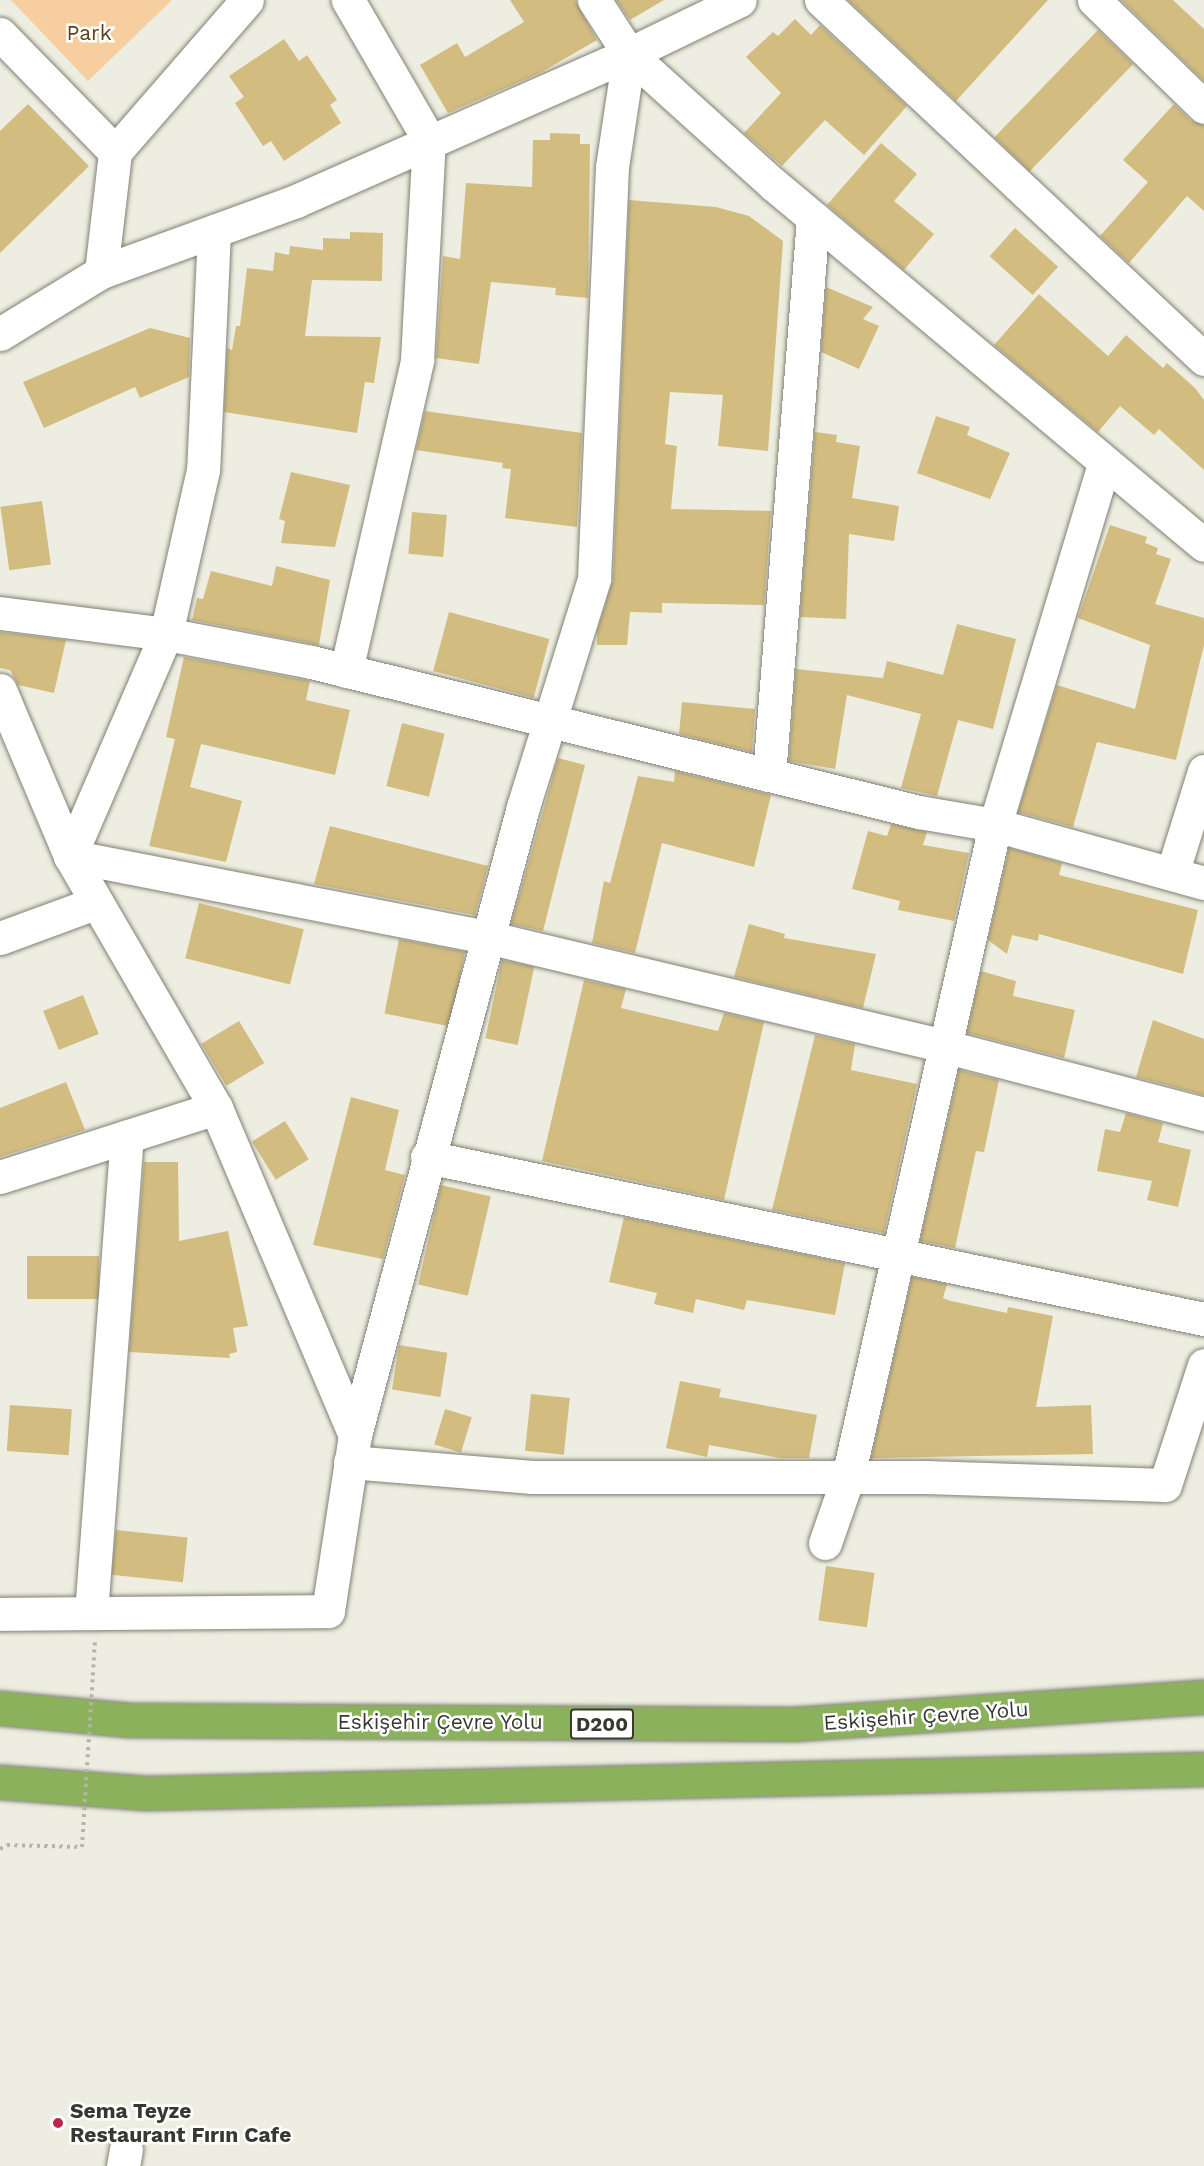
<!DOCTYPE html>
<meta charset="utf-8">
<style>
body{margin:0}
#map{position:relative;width:1204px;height:2166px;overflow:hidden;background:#edeee1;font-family:"Work Sans",sans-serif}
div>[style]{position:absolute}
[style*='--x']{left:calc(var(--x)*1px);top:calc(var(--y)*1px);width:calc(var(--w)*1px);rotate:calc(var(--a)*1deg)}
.green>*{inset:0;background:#f6ce9f}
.building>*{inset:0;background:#d3bc80;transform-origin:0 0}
.path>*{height:4px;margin-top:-2px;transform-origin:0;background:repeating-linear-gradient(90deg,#b3b4aa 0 3px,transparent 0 7.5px)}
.roads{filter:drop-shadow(0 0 2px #808174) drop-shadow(0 0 2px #808174)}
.minor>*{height:33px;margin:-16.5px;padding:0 16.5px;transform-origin:16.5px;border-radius:16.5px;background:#fff}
.highway>*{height:33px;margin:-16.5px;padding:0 16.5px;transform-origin:16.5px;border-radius:16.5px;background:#8bb15d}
.path-bridge>*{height:4px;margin-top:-2px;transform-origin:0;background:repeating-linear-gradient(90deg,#b3b4aa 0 3px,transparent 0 7.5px)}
.dots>*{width:16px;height:16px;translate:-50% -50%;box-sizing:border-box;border:3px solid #fff;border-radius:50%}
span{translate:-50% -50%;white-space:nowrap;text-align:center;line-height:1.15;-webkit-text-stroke:5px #fff;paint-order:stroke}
.shield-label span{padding:2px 4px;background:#fff;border:2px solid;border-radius:4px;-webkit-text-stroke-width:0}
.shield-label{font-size:20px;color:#383833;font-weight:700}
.park-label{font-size:21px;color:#5e401a}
.street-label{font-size:21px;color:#383833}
.poi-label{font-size:21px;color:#383833;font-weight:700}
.left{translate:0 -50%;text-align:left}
</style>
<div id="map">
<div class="green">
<i style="clip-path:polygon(11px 0,172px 0,88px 81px)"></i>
</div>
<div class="building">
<i style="clip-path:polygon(510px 0,575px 0,597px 40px,540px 73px,448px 113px,420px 65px,457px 43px,465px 57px,524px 22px)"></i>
<i style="clip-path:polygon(616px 0,664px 0,630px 20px)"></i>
<i style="clip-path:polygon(848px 0,1048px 0,956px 101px)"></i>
<i style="clip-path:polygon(1121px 0,1173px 0,1204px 29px,1204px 81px)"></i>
<i style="clip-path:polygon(795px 19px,811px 35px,820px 25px,907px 106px,864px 155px,825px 120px,782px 166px,744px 133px,781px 93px,746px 57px,773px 32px,778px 36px)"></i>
<i style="left:1098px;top:30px;width:49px;height:149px;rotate:44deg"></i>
<i style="clip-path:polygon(284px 39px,299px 61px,307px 55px,337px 100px,330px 105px,341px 123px,284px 161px,271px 141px,263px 146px,235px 103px,244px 97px,229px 76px)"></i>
<i style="clip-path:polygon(28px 104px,89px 166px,0 253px,0 131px)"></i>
<i style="clip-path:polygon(1174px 104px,1191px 121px,1204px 125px,1204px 211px,1187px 196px,1129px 263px,1100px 236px,1148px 182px,1123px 160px)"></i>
<i style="clip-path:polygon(550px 133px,580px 134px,580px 144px,590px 144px,588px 298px,555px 295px,556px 288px,491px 282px,479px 364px,436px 358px,443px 256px,460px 259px,466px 183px,532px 187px,533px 140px,550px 140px)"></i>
<i style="clip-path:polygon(881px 143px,917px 174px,894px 201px,934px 234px,904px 270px,827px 205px)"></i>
<i style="clip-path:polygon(629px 200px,716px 207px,749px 216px,783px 241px,768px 451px,718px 446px,723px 395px,670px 392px,665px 444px,677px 446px,671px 509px,771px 511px,764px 605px,662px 603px,662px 613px,630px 612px,627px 645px,597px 645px,597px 631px,613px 580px)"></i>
<i style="left:1015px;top:228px;width:58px;height:38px;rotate:42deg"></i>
<i style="clip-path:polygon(350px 232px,383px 233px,382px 281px,312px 280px,305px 336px,381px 337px,374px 383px,365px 382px,357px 433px,224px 412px,227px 348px,232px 350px,236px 326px,240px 326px,247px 268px,273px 271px,275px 252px,289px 255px,290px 246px,323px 250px,323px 238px,350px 239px)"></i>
<i style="clip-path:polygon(826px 287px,873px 307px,863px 319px,879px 326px,859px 369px,821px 352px)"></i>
<i style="clip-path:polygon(1039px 294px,1108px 356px,1126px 335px,1163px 368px,1167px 363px,1195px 388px,1204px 400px,1204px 470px,1159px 429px,1154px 435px,1120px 406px,1098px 432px,994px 345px)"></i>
<i style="clip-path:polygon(150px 328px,190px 338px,189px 377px,140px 398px,135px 387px,44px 428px,23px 382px)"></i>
<i style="clip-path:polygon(425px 411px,582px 433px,577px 527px,505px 518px,511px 469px,502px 468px,503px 463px,416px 450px)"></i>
<i style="clip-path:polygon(936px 416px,970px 427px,967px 435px,1010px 453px,990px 499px,917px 473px)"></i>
<i style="clip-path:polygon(815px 432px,837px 435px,836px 442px,860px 446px,852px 498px,899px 506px,894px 541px,849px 534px,846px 619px,800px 617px)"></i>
<i style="clip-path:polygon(291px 472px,350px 485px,335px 547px,281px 543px,285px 521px,279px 519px)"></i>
<i style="left:42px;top:501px;width:64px;height:42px;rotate:82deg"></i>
<i style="left:412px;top:512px;width:35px;height:42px;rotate:5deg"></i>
<i style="clip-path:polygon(1110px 525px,1147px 537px,1145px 543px,1158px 548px,1156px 554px,1171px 559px,1155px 604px,1204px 618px,1204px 645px,1176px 760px,1097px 742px,1073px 827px,1018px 812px,1057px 685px,1135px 709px,1150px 645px,1078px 618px)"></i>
<i style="clip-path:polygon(276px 566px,330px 580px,319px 645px,192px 620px,197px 598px,203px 599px,211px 571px,272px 586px)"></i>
<i style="left:449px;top:612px;width:104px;height:61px;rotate:15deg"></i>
<i style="clip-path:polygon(957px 624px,1016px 639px,993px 729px,958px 720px,937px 796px,901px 788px,921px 714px,847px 695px,835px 769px,789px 761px,796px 669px,883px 678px,887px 661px,943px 675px)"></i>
<i style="clip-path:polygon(0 632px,66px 640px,54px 693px,18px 685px,10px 670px,0 668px)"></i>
<i style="clip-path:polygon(184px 657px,310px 681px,306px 700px,350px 710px,335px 775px,201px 744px,190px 787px,242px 801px,226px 862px,149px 846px,175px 739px,166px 737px)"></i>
<i style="clip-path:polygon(682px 702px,755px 709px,752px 752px,679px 734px)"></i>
<i style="left:402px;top:723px;width:44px;height:65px;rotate:14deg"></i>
<i style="clip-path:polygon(558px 758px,585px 765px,543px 931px,511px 924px)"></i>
<i style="clip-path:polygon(675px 771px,771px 795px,754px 867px,662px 843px,635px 953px,592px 943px,604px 881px,610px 883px,638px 776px,674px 782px)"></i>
<i style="clip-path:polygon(891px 824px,927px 832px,923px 845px,969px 853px,954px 921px,898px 910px,900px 901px,852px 889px,868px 831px,887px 836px)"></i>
<i style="clip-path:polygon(330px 826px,488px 866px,475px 915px,314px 884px)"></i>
<i style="clip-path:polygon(1009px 848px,1062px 863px,1059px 875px,1198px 910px,1183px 974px,1039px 934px,1038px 941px,1012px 935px,1007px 954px,988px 940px)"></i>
<i style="left:199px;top:903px;width:108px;height:57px;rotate:14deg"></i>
<i style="clip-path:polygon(749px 924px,785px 934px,784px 938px,876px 954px,863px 1008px,734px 977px)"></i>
<i style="left:399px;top:939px;width:67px;height:76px;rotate:11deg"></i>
<i style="left:502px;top:960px;width:33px;height:80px;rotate:12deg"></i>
<i style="clip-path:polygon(981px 971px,1016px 981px,1013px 996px,1075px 1010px,1064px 1058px,967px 1033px)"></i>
<i style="clip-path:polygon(584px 980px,626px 989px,621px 1008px,718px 1031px,724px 1013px,764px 1022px,724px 1200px,542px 1161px)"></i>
<i style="left:83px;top:995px;width:42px;height:43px;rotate:68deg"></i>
<i style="clip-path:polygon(1153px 1020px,1204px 1039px,1204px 1095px,1136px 1077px)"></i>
<i style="left:239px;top:1021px;width:49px;height:44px;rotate:59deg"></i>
<i style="clip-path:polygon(815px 1035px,855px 1044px,851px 1070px,917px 1084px,884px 1233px,772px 1210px)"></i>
<i style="clip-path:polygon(959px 1070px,999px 1080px,984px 1152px,976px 1151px,955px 1248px,920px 1241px)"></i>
<i style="clip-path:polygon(66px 1082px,85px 1130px,0 1157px,0 1108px)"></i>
<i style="clip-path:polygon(351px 1097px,399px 1110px,385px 1170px,405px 1175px,383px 1259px,313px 1245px)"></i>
<i style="clip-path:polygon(1126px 1113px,1163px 1123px,1158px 1142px,1191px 1150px,1178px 1207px,1147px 1200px,1152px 1181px,1097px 1171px,1105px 1129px,1120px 1132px)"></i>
<i style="left:285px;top:1121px;width:45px;height:39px;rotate:58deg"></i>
<i style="clip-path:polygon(144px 1162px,178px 1162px,179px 1241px,228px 1231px,248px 1326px,233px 1328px,237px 1352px,229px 1354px,230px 1358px,129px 1352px)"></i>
<i style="left:441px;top:1185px;width:51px;height:102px;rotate:13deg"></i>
<i style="clip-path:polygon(624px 1217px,845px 1263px,835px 1315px,747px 1300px,744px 1310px,696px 1299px,693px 1313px,654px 1304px,657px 1293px,609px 1282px)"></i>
<i style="left:27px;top:1256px;width:72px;height:43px"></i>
<i style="clip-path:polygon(912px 1277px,947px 1284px,943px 1298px,951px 1301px,1007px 1313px,1008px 1307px,1053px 1316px,1036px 1407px,1091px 1405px,1093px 1454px,871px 1458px)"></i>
<i style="left:399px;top:1345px;width:49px;height:45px;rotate:9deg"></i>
<i style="clip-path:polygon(680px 1381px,721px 1389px,719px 1397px,817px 1415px,809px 1458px,780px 1458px,709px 1445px,707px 1457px,666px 1448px)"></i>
<i style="left:531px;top:1394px;width:39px;height:57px;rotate:6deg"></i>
<i style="left:10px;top:1405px;width:62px;height:46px;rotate:4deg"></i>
<i style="left:445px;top:1409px;width:28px;height:37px;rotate:17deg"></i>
<i style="left:116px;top:1530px;width:72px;height:45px;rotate:6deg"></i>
<i style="left:826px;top:1566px;width:49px;height:55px;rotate:8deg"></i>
</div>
<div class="path">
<i style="--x:0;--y:1849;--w:8;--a:-30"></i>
<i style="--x:7;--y:1845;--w:75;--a:1.5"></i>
</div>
<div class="roads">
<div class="minor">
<i style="--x:594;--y:0;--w:64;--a:57.1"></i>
<i style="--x:629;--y:54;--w:194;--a:42.1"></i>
<i style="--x:773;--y:184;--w:562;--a:39.95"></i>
<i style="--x:821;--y:0;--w:525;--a:43.15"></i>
<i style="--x:1094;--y:0;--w:153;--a:44.2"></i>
<i style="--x:0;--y:34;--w:165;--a:45.7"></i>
<i style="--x:214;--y:231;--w:239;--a:92.6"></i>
<i style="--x:203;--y:470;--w:168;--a:102.7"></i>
<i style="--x:166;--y:634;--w:242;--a:113.4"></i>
<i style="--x:70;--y:856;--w:425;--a:11"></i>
<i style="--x:487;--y:937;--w:469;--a:13.4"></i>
<i style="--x:943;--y:1046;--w:270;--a:14.6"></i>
<i style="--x:101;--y:272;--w:121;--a:-83.3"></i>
<i style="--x:115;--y:152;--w:201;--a:-49"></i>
<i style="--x:0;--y:334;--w:119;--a:-31.5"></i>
<i style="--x:101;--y:272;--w:208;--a:-20"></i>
<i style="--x:296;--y:201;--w:364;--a:-23.8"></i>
<i style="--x:629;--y:54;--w:123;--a:-25.9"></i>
<i style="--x:0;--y:613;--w:167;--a:7.2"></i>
<i style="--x:166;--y:634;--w:148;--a:10.9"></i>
<i style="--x:311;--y:662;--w:626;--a:13.86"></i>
<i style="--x:919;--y:812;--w:77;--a:9.7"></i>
<i style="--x:995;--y:825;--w:217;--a:15.5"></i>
<i style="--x:346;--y:671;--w:319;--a:-77.1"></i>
<i style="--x:417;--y:360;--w:220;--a:-86.9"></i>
<i style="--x:429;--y:140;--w:162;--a:-120.1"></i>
<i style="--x:0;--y:690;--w:180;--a:67.1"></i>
<i style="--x:70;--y:856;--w:291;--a:59.9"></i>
<i style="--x:216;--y:1108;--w:227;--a:162.3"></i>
<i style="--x:769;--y:775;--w:559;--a:-85.48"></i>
<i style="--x:1172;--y:874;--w:108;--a:-72.7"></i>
<i style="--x:0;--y:938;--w:101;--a:-20.2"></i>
<i style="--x:216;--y:1108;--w:355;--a:67"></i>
<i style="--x:427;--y:1157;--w:794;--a:11.78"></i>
<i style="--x:350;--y:1462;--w:183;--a:4.7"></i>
<i style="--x:532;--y:1477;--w:394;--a:0"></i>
<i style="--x:926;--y:1477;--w:239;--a:1.9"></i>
<i style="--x:1165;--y:1485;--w:126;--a:-72"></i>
<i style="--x:825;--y:1543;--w:70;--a:-70.8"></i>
<i style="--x:848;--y:1477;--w:668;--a:-77.29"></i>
<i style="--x:995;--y:825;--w:377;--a:-73.2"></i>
<i style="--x:91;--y:1613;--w:478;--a:-85.7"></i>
<i style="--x:0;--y:1614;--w:328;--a:-0.5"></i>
<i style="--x:328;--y:1611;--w:178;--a:-81.3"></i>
<i style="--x:355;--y:1435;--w:650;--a:-75.02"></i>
<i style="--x:523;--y:807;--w:239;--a:-72.7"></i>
<i style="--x:594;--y:579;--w:412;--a:-87.5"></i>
<i style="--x:612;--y:167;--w:114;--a:-81.4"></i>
<i style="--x:123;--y:2166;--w:17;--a:-80"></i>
</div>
<div class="highway">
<i style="--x:0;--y:1708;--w:130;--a:5.3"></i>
<i style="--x:129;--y:1720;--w:665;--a:0.34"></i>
<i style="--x:794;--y:1724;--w:411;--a:-3.8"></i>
<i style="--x:0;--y:1782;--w:147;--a:4.3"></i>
<i style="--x:147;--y:1793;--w:1057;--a:-1.3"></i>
</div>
</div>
<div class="path-bridge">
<i style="--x:82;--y:1847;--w:205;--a:-86.4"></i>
</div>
<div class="dots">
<i style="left:58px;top:2123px;background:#b9294e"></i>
</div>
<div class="shield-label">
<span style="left:602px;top:1724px">D200</span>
</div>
<div class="park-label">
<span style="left:89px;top:33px">Park</span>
</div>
<div class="street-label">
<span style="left:926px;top:1716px;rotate:-4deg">Eskişehir Çevre Yolu</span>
<span style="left:440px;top:1722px">Eskişehir Çevre Yolu</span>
</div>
<div class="poi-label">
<span class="left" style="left:70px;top:2123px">Sema Teyze<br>Restaurant Fırın Cafe</span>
</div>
</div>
